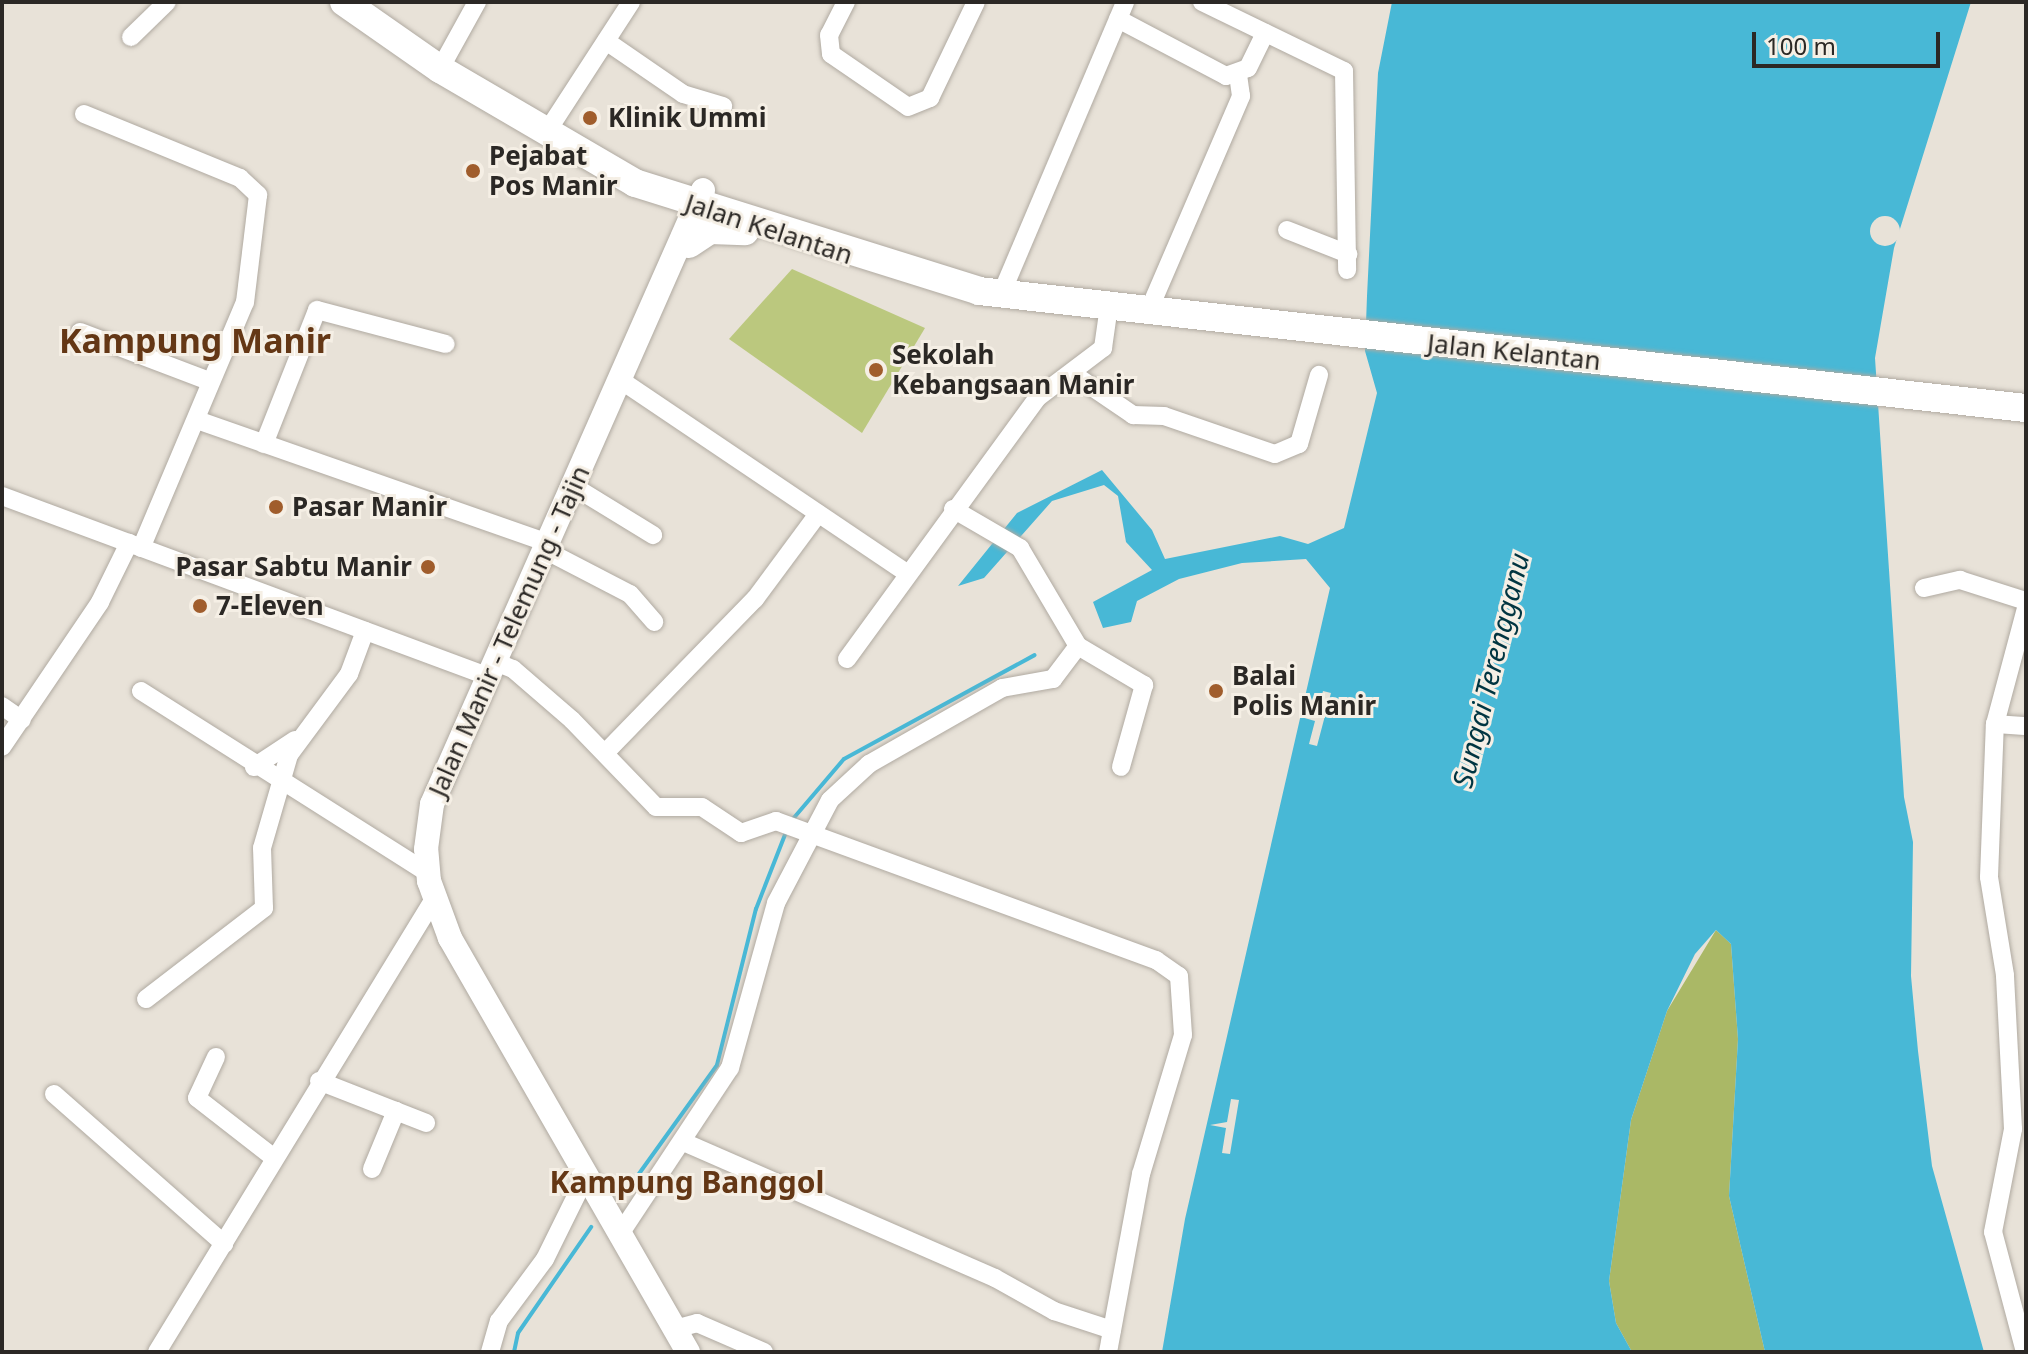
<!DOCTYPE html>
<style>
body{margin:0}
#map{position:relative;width:2028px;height:1354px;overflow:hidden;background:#e8e2d8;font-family:"Noto Sans",sans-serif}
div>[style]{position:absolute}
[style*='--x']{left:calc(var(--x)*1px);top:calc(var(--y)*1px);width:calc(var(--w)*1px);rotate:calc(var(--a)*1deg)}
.green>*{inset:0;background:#bbc87e}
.forest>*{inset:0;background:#aab866}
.water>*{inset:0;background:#48b8d6}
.pier>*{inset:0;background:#e8e2d8}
.round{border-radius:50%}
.stream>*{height:4px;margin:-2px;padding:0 2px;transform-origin:2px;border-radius:2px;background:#48b8d6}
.roads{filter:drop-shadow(0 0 2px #b0aaa1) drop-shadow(0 0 2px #b0aaa1)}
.minor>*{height:18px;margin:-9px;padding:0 9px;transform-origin:9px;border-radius:9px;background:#fff}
.major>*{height:24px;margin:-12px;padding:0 12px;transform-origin:12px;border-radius:12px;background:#fff}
.highway>*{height:28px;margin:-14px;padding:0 14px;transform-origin:14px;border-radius:14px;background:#fff}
.dots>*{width:22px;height:22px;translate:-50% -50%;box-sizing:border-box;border:4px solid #f5efe5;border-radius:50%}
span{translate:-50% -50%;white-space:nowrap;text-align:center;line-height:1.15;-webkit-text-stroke:6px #f5efe5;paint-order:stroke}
.poi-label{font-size:26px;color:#2b2825;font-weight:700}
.left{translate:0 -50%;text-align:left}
.right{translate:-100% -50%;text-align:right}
.street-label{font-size:26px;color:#2b2825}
.water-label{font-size:28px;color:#003541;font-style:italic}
.quarter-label{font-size:30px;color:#643715;font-weight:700}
.district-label{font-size:34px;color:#643715;font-weight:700}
.frame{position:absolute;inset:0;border:4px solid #2b2825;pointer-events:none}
.scale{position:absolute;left:1752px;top:32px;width:188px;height:36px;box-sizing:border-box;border:4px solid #2b2825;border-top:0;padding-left:10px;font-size:24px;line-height:28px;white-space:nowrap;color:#2b2825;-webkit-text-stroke:6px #f5efe5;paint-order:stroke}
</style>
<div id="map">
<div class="green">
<i style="clip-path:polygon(792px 269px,925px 328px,862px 433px,729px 339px)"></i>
</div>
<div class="forest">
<i style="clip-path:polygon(1716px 930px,1731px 944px,1738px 1039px,1729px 1196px,1765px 1352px,1632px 1352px,1616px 1323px,1609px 1281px,1631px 1120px,1667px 1011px)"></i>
</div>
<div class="water">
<i style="clip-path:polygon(1392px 2px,1971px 2px,1894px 248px,1875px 358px,1904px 797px,1913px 842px,1911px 976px,1918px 1051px,1932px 1166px,1984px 1352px,1765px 1352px,1729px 1196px,1738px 1039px,1731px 944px,1716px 930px,1695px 954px,1667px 1011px,1631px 1120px,1609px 1281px,1616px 1323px,1632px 1352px,1162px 1352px,1185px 1219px,1330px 588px,1306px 559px,1242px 563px,1179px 579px,1137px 601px,1131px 622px,1103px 628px,1093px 602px,1152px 570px,1126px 542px,1118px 496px,1104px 485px,1052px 501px,984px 578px,958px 586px,1017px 513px,1102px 470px,1152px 530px,1165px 559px,1280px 536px,1308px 544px,1344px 528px,1377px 393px,1365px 351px,1367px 296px,1378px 73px)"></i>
</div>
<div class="pier">
<i class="round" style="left:1870px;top:216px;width:30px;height:30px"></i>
<i style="clip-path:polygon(1323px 691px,1331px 693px,1317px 746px,1309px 744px,1315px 721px,1301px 717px,1302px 710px,1317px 714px)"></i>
<i style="clip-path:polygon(1231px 1099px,1239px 1100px,1230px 1154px,1222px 1153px,1226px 1128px,1210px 1125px,1227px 1122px)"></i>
</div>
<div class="stream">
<i style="--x:792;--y:820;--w:80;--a:-49.6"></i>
<i style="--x:844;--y:759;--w:217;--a:-28.6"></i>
<i style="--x:623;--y:1196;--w:161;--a:-54.3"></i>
<i style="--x:717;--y:1065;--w:161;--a:-76"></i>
<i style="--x:756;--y:909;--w:83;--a:-68.7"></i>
<i style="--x:514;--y:1352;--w:19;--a:-78"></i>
<i style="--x:518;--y:1333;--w:129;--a:-55.4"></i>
</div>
<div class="roads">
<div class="minor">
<i style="--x:846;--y:2;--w:37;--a:117"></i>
<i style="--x:829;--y:35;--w:19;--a:84"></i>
<i style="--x:831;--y:54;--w:93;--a:34.5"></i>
<i style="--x:908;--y:107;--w:24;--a:-22"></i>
<i style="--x:930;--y:98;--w:106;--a:-64.4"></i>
<i style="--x:1202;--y:2;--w:158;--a:25.9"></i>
<i style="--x:1344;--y:71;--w:199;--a:89.1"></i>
<i style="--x:1118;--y:19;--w:122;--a:27.8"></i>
<i style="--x:1226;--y:76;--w:23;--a:-20"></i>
<i style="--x:1248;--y:68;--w:39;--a:-64"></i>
<i style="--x:131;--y:37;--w:50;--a:-44.2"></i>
<i style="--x:606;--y:41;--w:93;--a:34.5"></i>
<i style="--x:683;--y:94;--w:42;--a:16.7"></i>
<i style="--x:440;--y:69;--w:77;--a:-61.1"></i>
<i style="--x:84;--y:114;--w:169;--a:22.3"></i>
<i style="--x:240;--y:178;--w:25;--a:43"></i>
<i style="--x:258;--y:195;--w:108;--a:96.9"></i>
<i style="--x:245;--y:302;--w:267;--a:112.9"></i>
<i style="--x:548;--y:130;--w:153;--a:-57"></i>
<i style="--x:1287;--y:230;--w:66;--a:21.5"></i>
<i style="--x:1003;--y:290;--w:313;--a:-67"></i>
<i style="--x:1149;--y:310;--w:233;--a:-66.7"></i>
<i style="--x:1241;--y:96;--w:21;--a:-98"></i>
<i style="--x:80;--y:332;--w:138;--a:20.8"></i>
<i style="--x:1073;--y:374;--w:73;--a:34.3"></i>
<i style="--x:1133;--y:415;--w:31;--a:2"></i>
<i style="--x:1164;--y:416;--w:117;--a:18.9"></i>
<i style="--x:1275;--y:454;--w:26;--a:-23"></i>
<i style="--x:1299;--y:444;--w:72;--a:-73.8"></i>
<i style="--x:622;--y:381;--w:340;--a:34"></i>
<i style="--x:197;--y:420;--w:372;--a:19.3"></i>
<i style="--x:264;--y:444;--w:144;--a:-68.4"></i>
<i style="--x:317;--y:310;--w:133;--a:14.8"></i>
<i style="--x:573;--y:486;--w:94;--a:31.5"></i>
<i style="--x:2;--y:496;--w:517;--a:20.36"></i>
<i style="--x:953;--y:509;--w:78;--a:30.2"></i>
<i style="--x:1020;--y:548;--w:114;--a:59.4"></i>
<i style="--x:1078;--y:646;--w:77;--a:30.6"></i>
<i style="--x:1144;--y:685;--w:85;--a:105.7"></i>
<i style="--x:545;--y:550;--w:96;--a:27.4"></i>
<i style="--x:630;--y:594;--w:37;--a:49"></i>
<i style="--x:1924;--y:588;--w:37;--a:-13"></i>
<i style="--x:1960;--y:580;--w:69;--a:17.7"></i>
<i style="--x:847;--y:659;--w:323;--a:-53.9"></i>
<i style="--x:1037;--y:398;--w:83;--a:-37.1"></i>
<i style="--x:1103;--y:348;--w:42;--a:-81.9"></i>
<i style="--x:493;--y:661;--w:22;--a:22"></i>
<i style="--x:513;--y:669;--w:78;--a:40.8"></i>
<i style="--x:572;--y:720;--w:121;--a:46"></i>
<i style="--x:656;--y:807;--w:46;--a:0"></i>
<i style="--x:702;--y:807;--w:47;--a:33.7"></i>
<i style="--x:741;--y:833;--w:37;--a:-19"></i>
<i style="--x:776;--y:821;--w:405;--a:20.1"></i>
<i style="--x:1156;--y:960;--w:28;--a:35"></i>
<i style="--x:1179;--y:976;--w:59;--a:86.1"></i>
<i style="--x:1183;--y:1035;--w:145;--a:106.8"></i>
<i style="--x:1141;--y:1174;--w:181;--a:100.5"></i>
<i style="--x:141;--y:691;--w:340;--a:32.4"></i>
<i style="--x:2;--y:706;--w:24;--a:35"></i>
<i style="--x:1995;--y:724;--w:31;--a:4"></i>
<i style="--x:2;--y:747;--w:175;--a:-55.9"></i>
<i style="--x:100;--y:602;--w:66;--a:-63.8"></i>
<i style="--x:606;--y:752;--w:214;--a:-45.8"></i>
<i style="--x:755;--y:599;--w:106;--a:-53.5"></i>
<i style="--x:254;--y:767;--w:49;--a:-33.4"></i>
<i style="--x:146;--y:999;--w:149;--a:-37.6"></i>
<i style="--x:264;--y:908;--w:60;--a:-91.9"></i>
<i style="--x:262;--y:848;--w:97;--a:-73.8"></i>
<i style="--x:289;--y:755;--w:101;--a:-53.5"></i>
<i style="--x:349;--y:674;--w:46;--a:-69.6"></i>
<i style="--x:216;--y:1057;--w:45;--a:114.9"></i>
<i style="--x:197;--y:1098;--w:98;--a:37.9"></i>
<i style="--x:319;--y:1081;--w:115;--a:21.4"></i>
<i style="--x:54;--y:1094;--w:227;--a:41.4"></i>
<i style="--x:686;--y:1143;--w:337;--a:23.6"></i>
<i style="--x:995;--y:1278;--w:68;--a:29.2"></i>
<i style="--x:1054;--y:1311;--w:61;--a:18.1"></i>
<i style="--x:372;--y:1169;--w:63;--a:-67.5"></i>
<i style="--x:620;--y:1234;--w:199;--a:-56.5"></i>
<i style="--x:730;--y:1068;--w:171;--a:-74.4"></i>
<i style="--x:776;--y:903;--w:116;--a:-62.3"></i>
<i style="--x:830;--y:800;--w:53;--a:-42.7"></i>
<i style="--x:869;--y:764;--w:153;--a:-29.7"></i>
<i style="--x:1002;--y:688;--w:52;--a:-10"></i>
<i style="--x:1053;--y:679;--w:41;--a:-52.9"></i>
<i style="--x:675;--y:1329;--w:23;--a:-15"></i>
<i style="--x:697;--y:1323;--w:73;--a:23.4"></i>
<i style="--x:157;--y:1352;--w:531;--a:-58.56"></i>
<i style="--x:490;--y:1352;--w:32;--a:-74"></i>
<i style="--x:499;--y:1321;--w:77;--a:-53.4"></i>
<i style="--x:545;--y:1259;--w:95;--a:-63.7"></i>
<i style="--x:2025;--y:1352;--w:124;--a:-104.9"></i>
<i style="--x:1993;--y:1232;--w:105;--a:-79"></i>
<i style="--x:2013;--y:1129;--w:154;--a:-93"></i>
<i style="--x:2005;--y:975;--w:99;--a:-99.3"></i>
<i style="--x:1989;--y:877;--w:153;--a:-87.8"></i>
<i style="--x:1995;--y:724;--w:120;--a:-75"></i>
</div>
<div class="major">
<i style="--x:688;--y:1352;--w:478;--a:-119.9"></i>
<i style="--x:450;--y:938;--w:61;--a:-110.2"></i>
<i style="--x:429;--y:881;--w:32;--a:-95"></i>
<i style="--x:426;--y:849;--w:45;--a:-82.4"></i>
<i style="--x:432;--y:804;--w:671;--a:-66.18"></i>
</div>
<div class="highway">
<i style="--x:344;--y:2;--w:117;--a:34.9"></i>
<i style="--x:440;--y:69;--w:226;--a:30.3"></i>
<i style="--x:635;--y:183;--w:361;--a:17.4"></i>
<i style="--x:979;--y:291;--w:1054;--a:6.38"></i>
<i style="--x:689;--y:244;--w:25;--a:-34"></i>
<i style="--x:710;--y:230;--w:35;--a:2"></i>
</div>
</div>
<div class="dots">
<i style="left:590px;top:118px;background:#a05d2c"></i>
<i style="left:473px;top:171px;background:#a05d2c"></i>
<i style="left:876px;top:370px;background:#a05d2c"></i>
<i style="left:276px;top:507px;background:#a05d2c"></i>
<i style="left:428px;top:567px;background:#a05d2c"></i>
<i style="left:200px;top:606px;background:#a05d2c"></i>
<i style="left:1216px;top:691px;background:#a05d2c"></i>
</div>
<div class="poi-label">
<span class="left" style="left:608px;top:118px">Klinik Ummi</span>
<span class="left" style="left:489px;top:171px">Pejabat<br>Pos Manir</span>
<span class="left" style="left:892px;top:370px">Sekolah<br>Kebangsaan Manir</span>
<span class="left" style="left:292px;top:507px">Pasar Manir</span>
<span class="right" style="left:412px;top:567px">Pasar Sabtu Manir</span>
<span class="left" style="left:216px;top:606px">7-Eleven</span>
<span class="left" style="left:1232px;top:691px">Balai<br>Polis Manir</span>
</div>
<div class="street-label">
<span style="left:769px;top:229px;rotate:18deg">Jalan Kelantan</span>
<span style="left:1514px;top:352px;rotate:6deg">Jalan Kelantan</span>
<span style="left:509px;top:631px;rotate:-66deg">Jalan Manir - Telemung - Tajin</span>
</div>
<div class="water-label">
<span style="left:1490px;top:670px;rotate:-76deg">Sungai Terengganu</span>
</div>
<div class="quarter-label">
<span style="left:687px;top:1182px">Kampung Banggol</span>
</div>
<div class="district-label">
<span style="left:195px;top:341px">Kampung Manir</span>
</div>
<div class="frame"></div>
<div class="scale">100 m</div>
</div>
